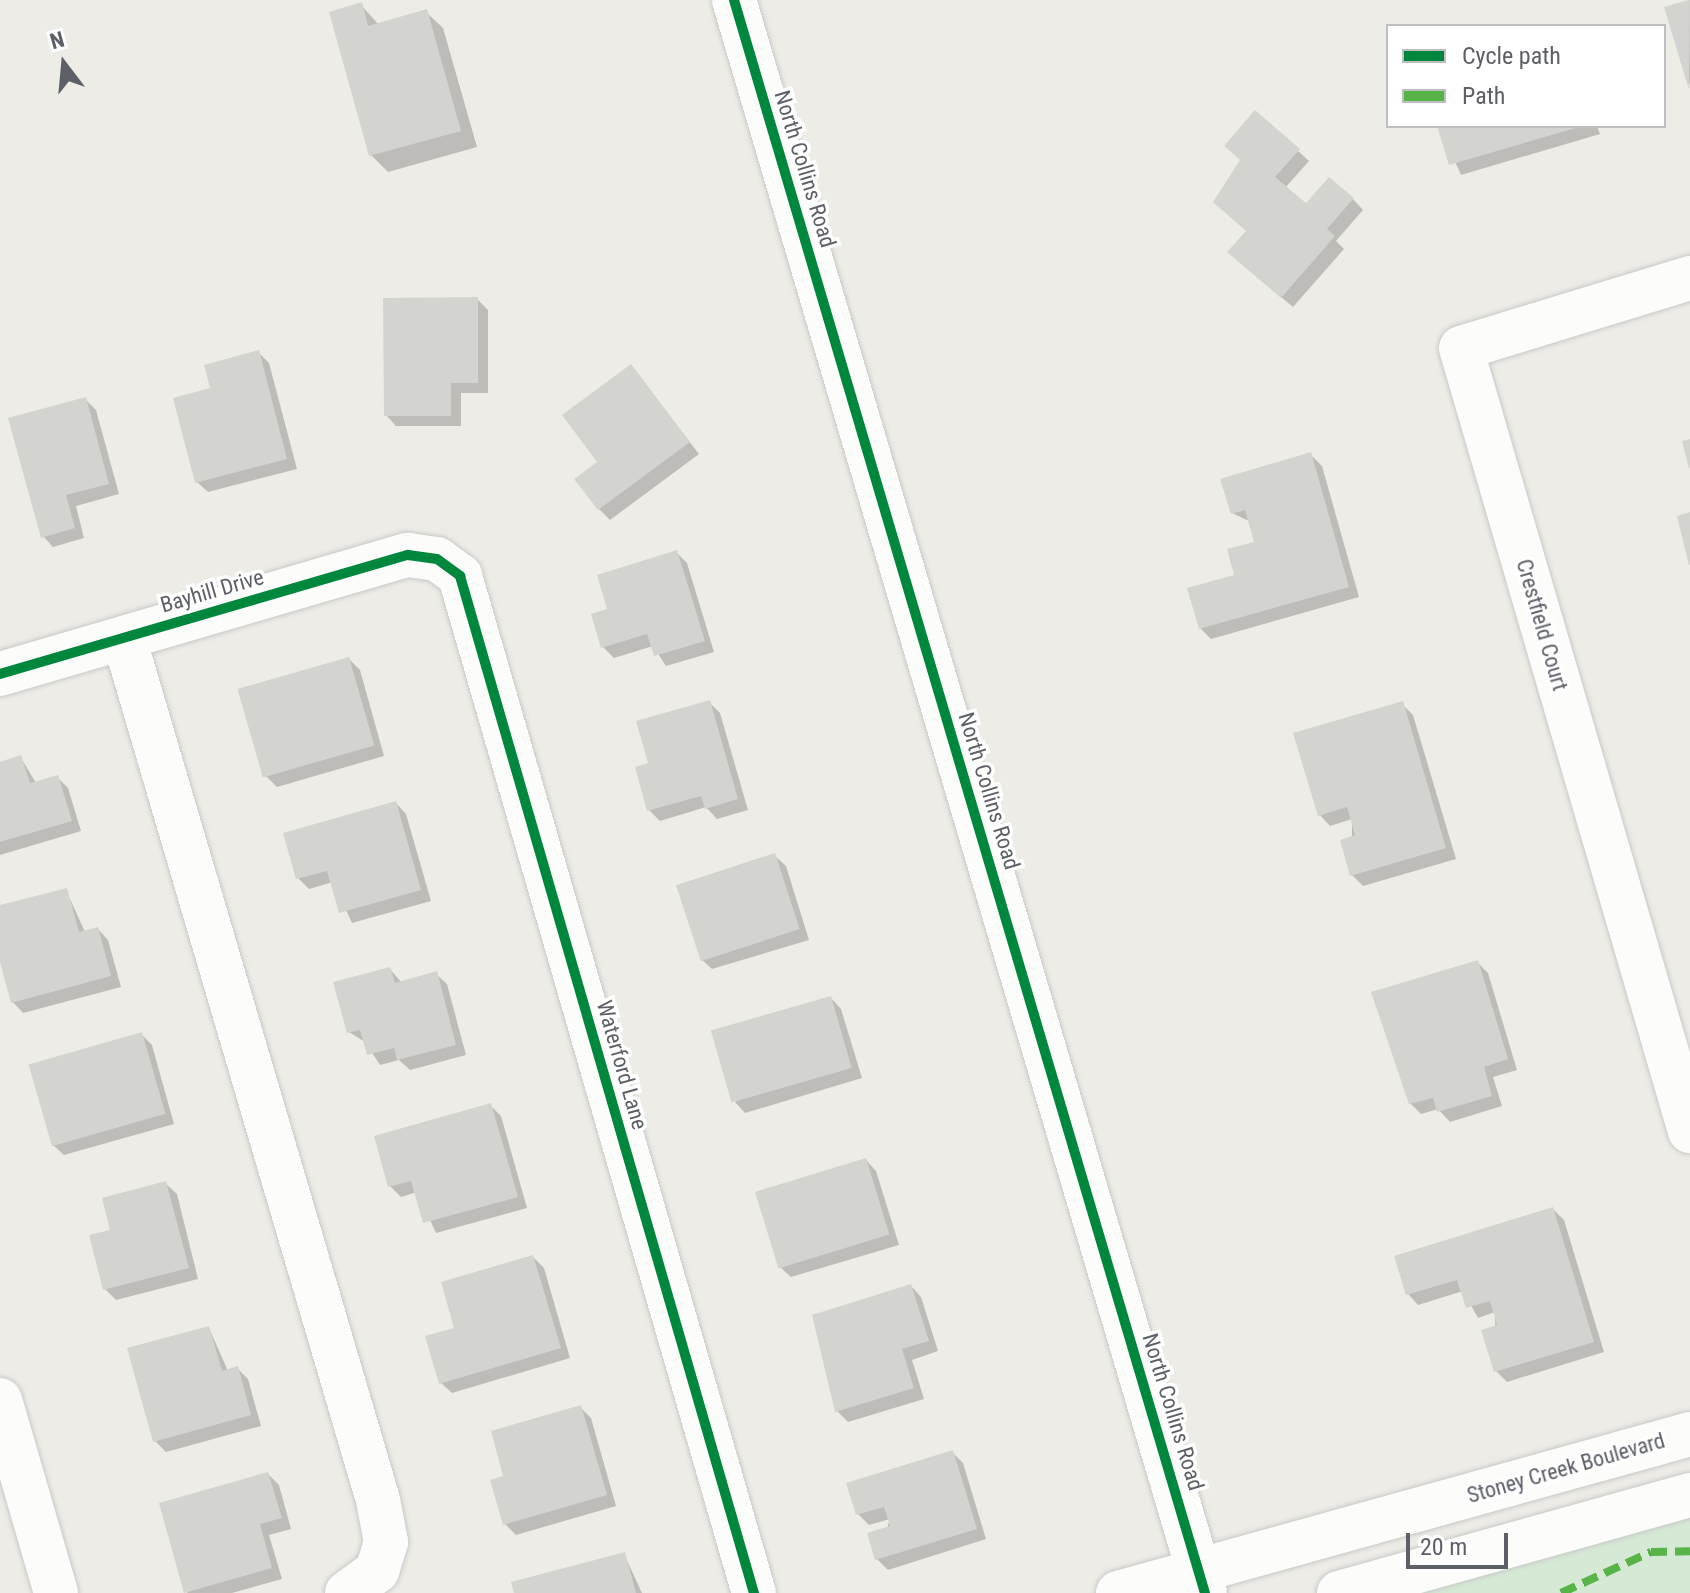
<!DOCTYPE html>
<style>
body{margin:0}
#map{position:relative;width:1690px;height:1593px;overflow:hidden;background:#edece7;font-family:"Roboto Condensed",sans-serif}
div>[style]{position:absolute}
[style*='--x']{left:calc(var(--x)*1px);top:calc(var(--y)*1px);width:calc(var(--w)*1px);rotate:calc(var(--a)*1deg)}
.green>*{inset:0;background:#d5e9d5}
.shadow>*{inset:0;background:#0003}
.building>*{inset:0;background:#d3d3d0;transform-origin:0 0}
.roads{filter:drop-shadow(0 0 2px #c9c9c8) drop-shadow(0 0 2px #c9c9c8)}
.minor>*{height:44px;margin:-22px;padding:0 22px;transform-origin:22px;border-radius:22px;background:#fcfcfb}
.quiet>*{height:8px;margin-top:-4px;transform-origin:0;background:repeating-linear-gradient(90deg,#58b449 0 16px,transparent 0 24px)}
.cycleway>*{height:10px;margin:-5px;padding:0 5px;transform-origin:5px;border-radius:5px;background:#00873e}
span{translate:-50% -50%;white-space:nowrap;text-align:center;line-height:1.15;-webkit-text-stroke:7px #fff;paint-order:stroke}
.street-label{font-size:22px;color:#5c5f66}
.legend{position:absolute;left:1386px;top:24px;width:280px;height:104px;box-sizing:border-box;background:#fff;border:2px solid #bebfc2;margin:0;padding:10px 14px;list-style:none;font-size:24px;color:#5c5f66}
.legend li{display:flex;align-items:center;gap:16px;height:40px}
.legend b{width:40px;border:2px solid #bebfc2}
.north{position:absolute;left:24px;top:24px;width:80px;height:80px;-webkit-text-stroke:6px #fff;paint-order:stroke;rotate:344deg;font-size:22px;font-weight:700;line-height:32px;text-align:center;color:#5c5f66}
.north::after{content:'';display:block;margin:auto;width:28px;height:36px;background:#5c5f66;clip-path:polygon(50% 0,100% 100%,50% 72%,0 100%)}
.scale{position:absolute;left:1406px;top:1533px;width:102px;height:36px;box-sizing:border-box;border:4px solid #5c5f66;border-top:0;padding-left:10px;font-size:24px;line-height:28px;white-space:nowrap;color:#5c5f66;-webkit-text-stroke:6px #fff;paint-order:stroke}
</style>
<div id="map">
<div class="green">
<i style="clip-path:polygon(1690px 1518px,1690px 1593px,1396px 1593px)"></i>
</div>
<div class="shadow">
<i style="clip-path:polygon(1690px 1px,1690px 85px,1666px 9px)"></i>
<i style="clip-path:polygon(361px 5px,379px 25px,426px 12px,443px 28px,477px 147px,388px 172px,371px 155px)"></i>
<i style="clip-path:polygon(1439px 126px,1597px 126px,1600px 134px,1461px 175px)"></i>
<i style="clip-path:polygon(1298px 151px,1309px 161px,1285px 188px,1307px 206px,1353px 199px,1363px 210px,1336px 241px,1344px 249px,1293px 307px,1241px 263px,1248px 232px,1242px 161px)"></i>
<i style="clip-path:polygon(477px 299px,488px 310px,488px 393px,461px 393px,461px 426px,396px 426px,386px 415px)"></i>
<i style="clip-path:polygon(258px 352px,269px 363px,297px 469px,208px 492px,197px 482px,213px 390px)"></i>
<i style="clip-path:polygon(630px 366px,699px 454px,610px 520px,599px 509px,600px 462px)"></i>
<i style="clip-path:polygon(85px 399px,96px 410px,119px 494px,76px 506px,84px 538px,53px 547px,43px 536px)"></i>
<i style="clip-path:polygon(1311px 455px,1322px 466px,1359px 597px,1211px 639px,1200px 628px,1257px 543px,1251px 522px,1232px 513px)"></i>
<i style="clip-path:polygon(677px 553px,687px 563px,714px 652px,666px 666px,653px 646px,614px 658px,603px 647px,610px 610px)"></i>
<i style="clip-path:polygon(349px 659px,360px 670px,384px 756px,277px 787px,266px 776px)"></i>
<i style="clip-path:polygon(709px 702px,720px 713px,748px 810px,717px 819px,706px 807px,660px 821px,649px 810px,650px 764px)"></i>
<i style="clip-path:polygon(1402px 704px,1413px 715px,1456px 859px,1363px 886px,1352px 875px,1352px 819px,1330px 826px,1320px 815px)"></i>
<i style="clip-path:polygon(21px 758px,36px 783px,57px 777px,68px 788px,81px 831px,0 855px,0 764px)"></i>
<i style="clip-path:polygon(396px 803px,406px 814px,431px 901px,352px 923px,333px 882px,309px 889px,298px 878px)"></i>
<i style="clip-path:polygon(775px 856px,786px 866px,809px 940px,712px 969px,701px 959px)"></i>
<i style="clip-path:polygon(66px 890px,85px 932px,98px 929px,108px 940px,121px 987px,23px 1013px,13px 1002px,0 955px,0 907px)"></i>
<i style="clip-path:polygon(1478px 963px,1488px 973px,1517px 1070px,1493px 1077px,1502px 1106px,1450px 1122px,1438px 1109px,1421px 1114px,1410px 1103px)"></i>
<i style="clip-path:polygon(390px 969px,402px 983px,436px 974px,447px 984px,466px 1055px,410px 1070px,399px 1060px,380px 1065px,365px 1042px,349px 1032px)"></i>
<i style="clip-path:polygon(831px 998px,841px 1009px,862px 1078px,745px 1113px,735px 1102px)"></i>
<i style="clip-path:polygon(141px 1034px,152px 1045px,174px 1124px,64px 1155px,53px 1145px)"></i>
<i style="clip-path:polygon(491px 1106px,501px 1116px,527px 1208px,436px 1233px,417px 1192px,401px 1197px,390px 1186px)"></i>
<i style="clip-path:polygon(866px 1160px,876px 1171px,899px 1245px,791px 1277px,780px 1267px)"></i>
<i style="clip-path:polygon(166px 1184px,177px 1194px,198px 1279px,116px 1300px,105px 1289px,112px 1231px)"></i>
<i style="clip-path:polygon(1553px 1209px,1564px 1220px,1604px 1352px,1507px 1382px,1496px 1371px,1495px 1312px,1478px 1318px,1463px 1291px,1418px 1305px,1408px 1294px)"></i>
<i style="clip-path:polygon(533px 1257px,544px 1268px,570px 1358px,452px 1393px,441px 1383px)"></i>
<i style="clip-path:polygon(911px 1286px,921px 1297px,938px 1351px,912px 1360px,924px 1399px,848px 1422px,837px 1411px)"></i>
<i style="clip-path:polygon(209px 1328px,228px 1371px,237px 1368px,248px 1379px,261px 1426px,166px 1452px,155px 1441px)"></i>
<i style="clip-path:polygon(581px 1408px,591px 1418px,616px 1506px,516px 1535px,505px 1524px,506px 1477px)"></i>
<i style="clip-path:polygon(952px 1452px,963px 1463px,986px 1539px,888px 1570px,877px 1559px,890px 1519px,869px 1525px,858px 1514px)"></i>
<i style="clip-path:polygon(268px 1474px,279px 1485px,291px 1529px,269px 1535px,282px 1579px,232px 1593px,187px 1593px)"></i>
<i style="clip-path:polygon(624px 1554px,642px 1593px,516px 1593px)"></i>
</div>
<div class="building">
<i style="clip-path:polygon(1688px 0,1690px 0,1689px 90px,1664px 7px)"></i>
<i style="clip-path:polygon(362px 2px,368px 26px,427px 9px,461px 131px,369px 156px,329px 12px)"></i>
<i style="clip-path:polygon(1255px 110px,1300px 149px,1275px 177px,1306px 203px,1329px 177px,1354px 198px,1327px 229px,1335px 236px,1281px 298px,1227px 252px,1246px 231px,1213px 202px,1240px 160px,1224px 146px)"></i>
<i style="clip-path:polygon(1437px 126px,1579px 126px,1579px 127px,1449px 165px)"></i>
<i style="clip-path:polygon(478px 297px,478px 383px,451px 383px,451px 416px,384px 416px,383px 298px)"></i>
<i style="clip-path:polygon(259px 350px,287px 459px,195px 483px,173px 398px,210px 388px,204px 365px)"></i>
<i style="clip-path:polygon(631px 364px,690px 442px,598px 510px,574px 479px,597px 462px,562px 415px)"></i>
<i style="clip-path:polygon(86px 397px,109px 484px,66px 495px,75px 528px,41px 538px,8px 418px)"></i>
<i style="clip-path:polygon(1690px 439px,1690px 468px,1689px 468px,1682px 441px)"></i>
<i style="clip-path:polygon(1311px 452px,1349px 587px,1199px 629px,1187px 588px,1234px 575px,1227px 549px,1254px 542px,1245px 510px,1231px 514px,1220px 479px)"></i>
<i style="clip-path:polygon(1690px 512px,1690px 565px,1689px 565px,1677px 516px)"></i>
<i style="clip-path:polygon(677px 550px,705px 641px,654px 656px,647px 634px,601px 648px,591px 614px,607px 609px,597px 575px)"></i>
<i style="left:349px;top:657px;width:92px;height:116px;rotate:74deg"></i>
<i style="clip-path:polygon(710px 700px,738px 799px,705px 809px,701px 796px,647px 811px,635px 767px,648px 763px,636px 721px)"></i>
<i style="clip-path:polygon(1403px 701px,1446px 848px,1350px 876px,1340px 840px,1355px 835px,1347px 807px,1318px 816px,1293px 733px)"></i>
<i style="clip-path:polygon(21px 755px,30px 783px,58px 775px,72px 821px,0 842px,0 762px)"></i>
<i style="clip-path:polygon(396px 801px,421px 890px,339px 913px,327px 871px,296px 879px,283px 833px)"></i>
<i style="left:775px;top:853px;width:80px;height:104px;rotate:72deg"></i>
<i style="clip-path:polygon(67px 888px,79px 932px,98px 927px,111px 976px,11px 1003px,0 962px,0 905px)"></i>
<i style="clip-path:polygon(1478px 960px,1508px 1059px,1484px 1067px,1492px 1096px,1437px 1112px,1433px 1098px,1409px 1104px,1371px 992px)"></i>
<i style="clip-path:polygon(390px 967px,395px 983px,437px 971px,456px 1045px,397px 1060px,394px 1048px,367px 1055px,360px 1030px,347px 1033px,333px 982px)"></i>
<i style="left:831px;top:996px;width:75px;height:125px;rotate:74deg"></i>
<i style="left:142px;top:1032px;width:85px;height:118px;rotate:74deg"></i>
<i style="clip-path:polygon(491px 1103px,518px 1197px,423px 1223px,411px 1181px,388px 1187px,374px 1136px)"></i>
<i style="left:866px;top:1158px;width:80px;height:116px;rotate:73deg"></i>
<i style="clip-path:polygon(166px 1181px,189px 1268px,103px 1290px,89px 1235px,110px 1230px,102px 1198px)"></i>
<i style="clip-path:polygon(1553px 1207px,1594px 1342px,1494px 1372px,1481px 1330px,1497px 1325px,1490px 1301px,1466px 1308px,1457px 1280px,1406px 1295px,1394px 1256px)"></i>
<i style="clip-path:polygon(533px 1255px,561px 1348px,439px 1384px,425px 1336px,454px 1328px,441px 1282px)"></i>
<i style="clip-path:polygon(911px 1284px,929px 1341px,902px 1349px,914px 1388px,835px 1412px,812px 1315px)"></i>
<i style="clip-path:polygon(209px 1326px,222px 1371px,238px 1366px,251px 1415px,153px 1442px,127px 1348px)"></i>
<i style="clip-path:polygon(581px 1405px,607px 1495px,503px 1525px,490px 1480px,503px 1476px,491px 1431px)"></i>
<i style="clip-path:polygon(953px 1450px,977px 1529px,875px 1560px,867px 1533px,890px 1526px,884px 1507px,856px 1515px,846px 1483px)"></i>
<i style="clip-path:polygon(268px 1472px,282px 1518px,260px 1524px,272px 1568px,184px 1593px,159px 1503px)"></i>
<i style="clip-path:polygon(625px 1552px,636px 1593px,514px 1593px,511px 1582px)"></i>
</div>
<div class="roads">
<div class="minor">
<i style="--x:734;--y:0;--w:1661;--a:73.53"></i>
<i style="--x:1690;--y:278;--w:239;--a:163"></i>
<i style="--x:1461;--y:348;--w:816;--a:73.7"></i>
<i style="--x:124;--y:638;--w:899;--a:73.58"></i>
<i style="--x:378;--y:1500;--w:43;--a:79.2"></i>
<i style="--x:386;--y:1542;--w:30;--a:107"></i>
<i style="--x:377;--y:1571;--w:37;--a:144"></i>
<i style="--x:0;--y:674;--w:425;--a:-16.3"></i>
<i style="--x:408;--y:555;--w:29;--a:8"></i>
<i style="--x:437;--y:559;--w:29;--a:36"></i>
<i style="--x:460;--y:576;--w:1059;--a:73.88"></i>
<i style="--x:0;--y:1400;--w:201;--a:73.8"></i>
<i style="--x:1118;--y:1593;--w:594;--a:-15.53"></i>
<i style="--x:1339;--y:1593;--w:364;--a:-15.6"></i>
</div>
</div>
<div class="quiet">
<i style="--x:1561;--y:1593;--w:99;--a:-24.5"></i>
<i style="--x:1651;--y:1552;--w:39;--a:-1"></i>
</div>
<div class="cycleway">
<i style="--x:734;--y:0;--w:1661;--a:73.53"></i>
<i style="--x:0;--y:674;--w:425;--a:-16.3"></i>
<i style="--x:408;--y:555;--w:29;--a:8"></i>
<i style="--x:437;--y:559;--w:29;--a:36"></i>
<i style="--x:460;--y:576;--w:1059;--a:73.88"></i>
</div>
<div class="street-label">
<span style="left:805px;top:169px;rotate:73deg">North Collins Road</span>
<span style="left:212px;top:591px;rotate:-16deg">Bayhill Drive</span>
<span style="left:1542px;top:625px;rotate:74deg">Crestfield Court</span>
<span style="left:989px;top:791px;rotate:73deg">North Collins Road</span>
<span style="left:622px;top:1065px;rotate:74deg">Waterford Lane</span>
<span style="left:1173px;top:1412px;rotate:73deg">North Collins Road</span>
<span style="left:1566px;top:1468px;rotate:-16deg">Stoney Creek Boulevard</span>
</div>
<ul class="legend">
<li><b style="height:10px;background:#00873e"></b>Cycle path</li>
<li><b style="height:10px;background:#58b449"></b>Path</li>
</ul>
<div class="north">N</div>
<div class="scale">20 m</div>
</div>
